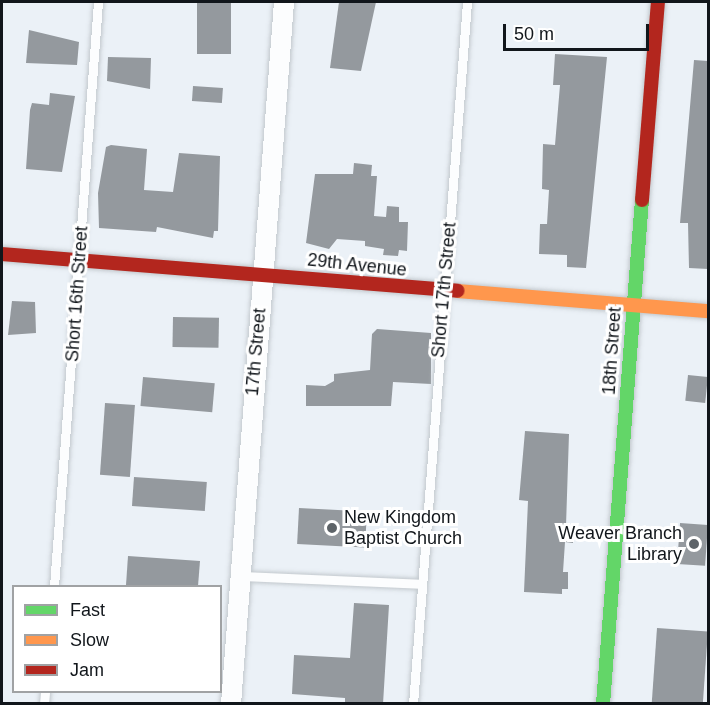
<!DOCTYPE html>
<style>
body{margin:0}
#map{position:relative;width:710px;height:705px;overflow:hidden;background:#ebf1f7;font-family:Helvetica,sans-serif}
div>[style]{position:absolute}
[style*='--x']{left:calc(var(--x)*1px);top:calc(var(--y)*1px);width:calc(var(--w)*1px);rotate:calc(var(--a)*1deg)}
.building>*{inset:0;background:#94999e;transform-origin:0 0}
.roads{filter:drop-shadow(0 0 2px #c2c8cd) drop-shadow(0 0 2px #c2c8cd)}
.lane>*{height:9px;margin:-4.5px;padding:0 4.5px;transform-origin:4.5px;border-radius:4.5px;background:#fcfdfe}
.street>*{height:20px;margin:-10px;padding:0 10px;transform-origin:10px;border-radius:10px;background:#fcfdfe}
.fast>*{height:14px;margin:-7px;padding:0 7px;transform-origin:7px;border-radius:7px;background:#63d668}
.slow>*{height:14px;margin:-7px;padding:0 7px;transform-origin:7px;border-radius:7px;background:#ff974d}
.jam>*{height:14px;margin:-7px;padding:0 7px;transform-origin:7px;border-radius:7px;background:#b3261e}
.dots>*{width:16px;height:16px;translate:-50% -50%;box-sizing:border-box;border:3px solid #fff;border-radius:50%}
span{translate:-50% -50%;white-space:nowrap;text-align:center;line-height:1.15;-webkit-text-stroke:6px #fff;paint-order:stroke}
.street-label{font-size:18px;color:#11161b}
.poi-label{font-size:18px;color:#11161b}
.left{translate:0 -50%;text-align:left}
.right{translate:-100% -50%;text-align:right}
.frame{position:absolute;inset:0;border:3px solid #11161b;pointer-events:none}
.legend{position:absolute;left:12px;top:585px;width:210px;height:108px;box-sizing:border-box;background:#fff;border:2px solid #a0a2a4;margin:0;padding:8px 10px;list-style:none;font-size:18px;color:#11161b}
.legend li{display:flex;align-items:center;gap:12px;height:30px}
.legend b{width:30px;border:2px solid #a0a2a4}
.scale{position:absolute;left:503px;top:24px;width:146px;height:27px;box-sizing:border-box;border:3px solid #11161b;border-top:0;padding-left:8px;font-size:18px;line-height:21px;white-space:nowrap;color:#11161b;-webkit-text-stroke:4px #fff;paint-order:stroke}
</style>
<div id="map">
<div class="building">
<i style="left:197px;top:2px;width:34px;height:52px"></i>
<i style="clip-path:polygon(339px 2px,376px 2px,361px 71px,330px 68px)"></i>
<i style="clip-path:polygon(29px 30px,79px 42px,77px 65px,26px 63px)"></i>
<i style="clip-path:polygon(555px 54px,607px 57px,586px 268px,567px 267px,567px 255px,539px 254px,540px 224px,547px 224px,549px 190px,542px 189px,543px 144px,555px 145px,560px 85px,553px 85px)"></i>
<i style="clip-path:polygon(108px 57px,151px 58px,150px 89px,107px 81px)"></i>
<i style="clip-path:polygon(694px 60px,708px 61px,708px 269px,689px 268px,688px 223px,680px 223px)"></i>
<i style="left:193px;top:86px;width:30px;height:15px;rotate:4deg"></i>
<i style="clip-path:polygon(50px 93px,75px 96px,62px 172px,26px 169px,30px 110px,32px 103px,49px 105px)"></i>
<i style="clip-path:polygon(111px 145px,147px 149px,144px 190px,173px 192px,179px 153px,220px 156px,218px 231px,214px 231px,213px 238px,157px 227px,156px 232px,99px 228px,98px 193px,106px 147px)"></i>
<i style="clip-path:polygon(354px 163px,372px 165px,371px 176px,377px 176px,374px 216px,386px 217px,387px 206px,399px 207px,399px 222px,408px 222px,407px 251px,399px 250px,398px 256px,383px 255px,384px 249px,365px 246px,365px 241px,337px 239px,329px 249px,306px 243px,315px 174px,353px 174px)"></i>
<i style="clip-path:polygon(12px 301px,35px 302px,36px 333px,8px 335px)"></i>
<i style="left:173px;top:317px;width:46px;height:30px;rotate:1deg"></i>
<i style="clip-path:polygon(377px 329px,431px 333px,431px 384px,393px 382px,391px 406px,306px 406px,306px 385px,325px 386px,334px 381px,334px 374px,370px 370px,372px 334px)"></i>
<i style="left:688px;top:375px;width:20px;height:26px;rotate:6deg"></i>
<i style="left:143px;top:377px;width:72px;height:29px;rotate:5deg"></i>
<i style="left:105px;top:403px;width:30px;height:72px;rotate:4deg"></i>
<i style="clip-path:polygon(525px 431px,569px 434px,566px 526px,574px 526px,573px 543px,565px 542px,563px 572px,568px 572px,568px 589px,562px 589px,562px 594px,524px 592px,528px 501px,519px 500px)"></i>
<i style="left:134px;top:477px;width:73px;height:29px;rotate:4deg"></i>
<i style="left:299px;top:508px;width:68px;height:36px;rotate:3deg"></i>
<i style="left:680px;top:523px;width:28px;height:41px;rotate:4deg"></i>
<i style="clip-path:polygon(128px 556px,200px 561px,198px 586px,126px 585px)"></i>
<i style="clip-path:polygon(354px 603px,389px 605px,383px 704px,345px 704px,345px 698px,292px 694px,294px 655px,350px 658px)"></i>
<i style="left:657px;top:628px;width:51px;height:76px;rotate:4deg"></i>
</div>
<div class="roads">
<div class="lane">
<i style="--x:241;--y:576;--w:180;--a:2.5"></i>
<i style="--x:54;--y:586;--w:586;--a:-85.69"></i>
<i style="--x:44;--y:704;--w:12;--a:-85"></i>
<i style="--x:413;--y:704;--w:704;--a:-85.6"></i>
</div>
<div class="street">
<i style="--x:231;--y:704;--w:704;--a:-85.68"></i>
</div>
<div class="fast">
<i style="--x:603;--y:704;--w:506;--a:-85.58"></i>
</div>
<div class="slow">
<i style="--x:458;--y:291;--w:251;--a:4.6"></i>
</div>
<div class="jam">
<i style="--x:642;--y:200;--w:199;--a:-85.4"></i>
<i style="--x:2;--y:254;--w:457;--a:4.6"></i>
</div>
</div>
<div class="dots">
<i style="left:332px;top:528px;background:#5d6368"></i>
<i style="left:694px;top:544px;background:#5d6368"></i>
</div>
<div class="street-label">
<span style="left:357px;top:265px;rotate:6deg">29th Avenue</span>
<span style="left:444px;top:290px;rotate:-85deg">Short 17th Street</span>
<span style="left:77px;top:294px;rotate:-86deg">Short 16th Street</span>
<span style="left:612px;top:351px;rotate:-86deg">18th Street</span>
<span style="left:256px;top:352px;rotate:-85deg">17th Street</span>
</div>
<div class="poi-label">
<span class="left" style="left:344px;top:528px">New Kingdom<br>Baptist Church</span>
<span class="right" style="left:682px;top:544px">Weaver Branch<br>Library</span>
</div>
<div class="frame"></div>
<ul class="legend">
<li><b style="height:8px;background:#63d668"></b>Fast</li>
<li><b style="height:8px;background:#ff974d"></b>Slow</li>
<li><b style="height:8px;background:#b3261e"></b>Jam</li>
</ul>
<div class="scale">50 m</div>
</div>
